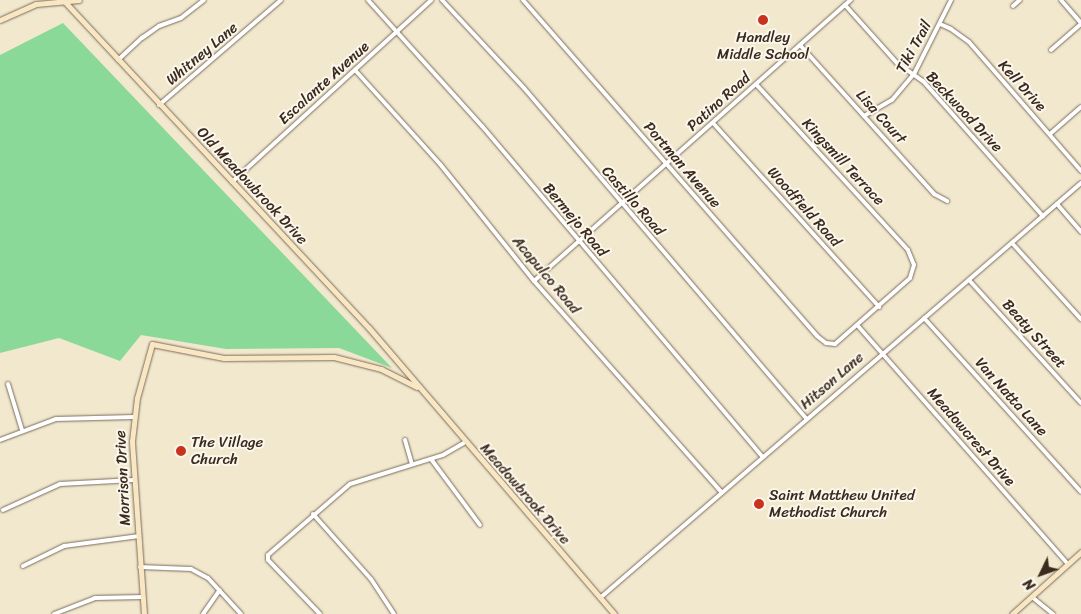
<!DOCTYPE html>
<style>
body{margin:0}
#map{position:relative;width:1081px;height:614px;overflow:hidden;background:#f2e8ce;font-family:Sriracha,sans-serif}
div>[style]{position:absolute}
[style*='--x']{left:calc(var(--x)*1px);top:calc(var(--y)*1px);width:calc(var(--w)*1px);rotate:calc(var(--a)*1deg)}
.green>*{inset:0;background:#8bd998}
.roads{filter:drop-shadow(0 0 1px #7b6c5c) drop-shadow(0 0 1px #7b6c5c)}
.street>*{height:4px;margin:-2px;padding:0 2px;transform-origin:2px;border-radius:2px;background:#fff}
.secondary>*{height:5px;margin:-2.5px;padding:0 2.5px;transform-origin:2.5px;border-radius:2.5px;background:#f9e7c3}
.dots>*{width:14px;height:14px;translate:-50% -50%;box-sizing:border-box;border:2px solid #fbf7ec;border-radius:50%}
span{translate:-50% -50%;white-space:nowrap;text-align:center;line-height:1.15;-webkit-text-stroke:4px #fbf7ec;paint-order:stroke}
.poi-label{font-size:15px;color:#3b2a1e}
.left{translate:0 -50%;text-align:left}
.street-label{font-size:15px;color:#3b2a1e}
.north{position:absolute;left:1016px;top:549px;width:50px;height:50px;-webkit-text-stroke:4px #fbf7ec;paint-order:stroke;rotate:228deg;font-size:14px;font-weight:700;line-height:20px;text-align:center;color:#3b2a1e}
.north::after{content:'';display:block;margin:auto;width:18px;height:22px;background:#3b2a1e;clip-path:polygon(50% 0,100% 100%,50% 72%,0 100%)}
</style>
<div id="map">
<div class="green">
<i style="clip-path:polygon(63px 23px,392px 368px,339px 348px,226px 349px,141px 335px,120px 361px,59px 338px,0 353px,0 55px)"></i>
</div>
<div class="roads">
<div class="street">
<i style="--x:368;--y:0;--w:170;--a:47.9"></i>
<i style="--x:482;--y:126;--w:433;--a:49.7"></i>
<i style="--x:442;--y:0;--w:120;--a:47"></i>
<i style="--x:524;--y:88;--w:434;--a:49.5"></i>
<i style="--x:523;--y:0;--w:446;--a:48.8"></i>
<i style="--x:817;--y:336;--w:11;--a:38"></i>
<i style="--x:826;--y:343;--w:9;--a:6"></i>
<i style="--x:835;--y:344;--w:100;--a:-41.3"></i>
<i style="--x:910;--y:278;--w:14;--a:-73"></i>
<i style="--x:914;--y:265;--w:16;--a:-112"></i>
<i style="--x:908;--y:250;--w:225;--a:-132.5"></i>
<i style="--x:1061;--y:0;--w:30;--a:49"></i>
<i style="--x:845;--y:5;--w:78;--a:48.1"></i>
<i style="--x:897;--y:63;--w:32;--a:35"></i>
<i style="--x:923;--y:81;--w:181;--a:48.4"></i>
<i style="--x:1013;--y:6;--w:9;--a:-41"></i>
<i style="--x:940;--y:24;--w:12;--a:24"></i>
<i style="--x:951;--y:29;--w:22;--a:36"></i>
<i style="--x:969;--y:42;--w:171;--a:49"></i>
<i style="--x:800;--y:45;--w:200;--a:48"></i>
<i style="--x:934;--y:194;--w:15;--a:28"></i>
<i style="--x:1051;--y:50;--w:40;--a:-41"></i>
<i style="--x:118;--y:60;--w:33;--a:-43"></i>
<i style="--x:142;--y:38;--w:21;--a:-35"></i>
<i style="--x:159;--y:26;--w:23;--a:-20"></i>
<i style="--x:181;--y:18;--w:29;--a:-38"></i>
<i style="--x:355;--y:70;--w:127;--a:47.9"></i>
<i style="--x:440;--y:164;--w:150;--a:51.2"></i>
<i style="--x:534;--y:281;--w:283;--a:48.4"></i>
<i style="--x:159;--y:105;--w:161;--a:-40.7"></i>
<i style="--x:864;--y:116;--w:32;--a:-30"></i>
<i style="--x:892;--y:100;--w:34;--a:-50"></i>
<i style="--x:914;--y:74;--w:83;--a:-63.4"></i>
<i style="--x:713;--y:123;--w:248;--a:47.9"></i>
<i style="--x:1050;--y:134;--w:41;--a:-41.1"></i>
<i style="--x:232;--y:182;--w:270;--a:-42.4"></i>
<i style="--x:1057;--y:204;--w:37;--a:49"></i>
<i style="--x:1012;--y:243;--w:103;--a:47.8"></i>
<i style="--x:969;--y:280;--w:166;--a:47.7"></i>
<i style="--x:534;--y:281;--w:424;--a:-41.6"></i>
<i style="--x:924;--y:318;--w:234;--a:47.9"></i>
<i style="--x:858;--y:326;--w:317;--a:48.6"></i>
<i style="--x:8;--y:384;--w:48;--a:73.1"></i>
<i style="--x:0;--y:440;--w:60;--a:-20.6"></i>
<i style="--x:56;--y:419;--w:78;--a:-1.5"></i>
<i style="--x:405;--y:440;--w:25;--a:74"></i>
<i style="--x:431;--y:459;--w:82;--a:53.4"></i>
<i style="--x:3;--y:510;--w:63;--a:-24.5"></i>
<i style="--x:60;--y:484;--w:74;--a:-3.1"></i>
<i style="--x:313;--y:514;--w:87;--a:48.3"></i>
<i style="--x:371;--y:579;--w:42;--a:56.7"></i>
<i style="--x:23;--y:566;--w:46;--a:-26"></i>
<i style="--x:64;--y:546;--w:76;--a:-7.6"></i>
<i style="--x:140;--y:567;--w:51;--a:2.2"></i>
<i style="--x:191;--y:569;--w:19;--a:28"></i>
<i style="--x:208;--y:578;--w:49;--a:47.5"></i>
<i style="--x:1032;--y:597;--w:27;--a:39"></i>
<i style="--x:600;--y:598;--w:635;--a:-40.79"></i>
<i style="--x:54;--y:614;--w:44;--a:-21.3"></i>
<i style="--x:95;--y:598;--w:48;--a:-1.2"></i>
<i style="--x:203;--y:614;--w:29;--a:-55"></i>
<i style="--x:320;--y:614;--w:75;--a:-133.9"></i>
<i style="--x:268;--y:560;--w:5;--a:-90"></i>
<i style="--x:268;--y:555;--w:108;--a:-40.9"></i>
<i style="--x:350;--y:484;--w:97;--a:-17.3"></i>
<i style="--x:443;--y:455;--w:24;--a:-30"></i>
</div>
<div class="secondary">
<i style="--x:65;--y:2;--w:446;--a:47"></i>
<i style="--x:369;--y:328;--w:377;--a:49.4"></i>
<i style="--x:0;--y:20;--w:39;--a:-24"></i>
<i style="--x:36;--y:4;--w:43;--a:-5.3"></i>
<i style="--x:144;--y:614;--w:173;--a:-94"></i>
<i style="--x:132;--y:441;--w:43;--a:-83.4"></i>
<i style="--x:137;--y:398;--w:56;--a:-74.5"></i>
<i style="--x:152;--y:344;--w:73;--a:11"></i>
<i style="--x:224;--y:358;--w:110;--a:-0.5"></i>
<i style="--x:334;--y:357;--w:49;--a:14.3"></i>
<i style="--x:381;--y:369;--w:40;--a:26.6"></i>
<i style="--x:1012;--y:614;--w:93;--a:-41.9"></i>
</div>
</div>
<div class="dots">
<i style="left:763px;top:20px;background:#c8321e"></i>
<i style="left:181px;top:451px;background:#c8321e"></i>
<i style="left:759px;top:504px;background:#c8321e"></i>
</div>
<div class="poi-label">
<span style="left:763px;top:46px">Handley<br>Middle School</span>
<span class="left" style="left:191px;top:451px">The Village<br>Church</span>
<span class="left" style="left:769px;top:504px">Saint Matthew United<br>Methodist Church</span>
</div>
<div class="street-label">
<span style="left:914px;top:47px;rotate:-61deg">Tiki Trail</span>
<span style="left:202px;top:54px;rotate:-40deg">Whitney Lane</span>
<span style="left:324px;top:83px;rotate:-42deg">Escalante Avenue</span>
<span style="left:1022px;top:86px;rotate:48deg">Kell Drive</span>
<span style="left:719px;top:102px;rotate:-42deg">Patino Road</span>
<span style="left:964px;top:112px;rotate:47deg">Beckwood Drive</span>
<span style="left:881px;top:117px;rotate:48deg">Lisa Court</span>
<span style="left:843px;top:162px;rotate:47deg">Kingsmill Terrace</span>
<span style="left:682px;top:165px;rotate:49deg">Portman Avenue</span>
<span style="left:252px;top:186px;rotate:47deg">Old Meadowbrook Drive</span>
<span style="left:633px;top:201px;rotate:49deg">Castillo Road</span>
<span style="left:804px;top:207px;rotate:48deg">Woodfield Road</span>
<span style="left:575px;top:220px;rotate:50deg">Bermejo Road</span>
<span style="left:546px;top:275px;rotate:50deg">Acapulco Road</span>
<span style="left:1034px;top:334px;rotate:48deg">Beaty Street</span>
<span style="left:832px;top:381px;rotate:-41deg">Hitson Lane</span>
<span style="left:1011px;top:397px;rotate:48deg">Van Natta Lane</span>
<span style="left:971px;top:437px;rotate:49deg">Meadowcrest Drive</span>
<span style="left:123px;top:478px;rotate:-93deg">Morrison Drive</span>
<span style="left:525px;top:494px;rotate:49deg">Meadowbrook Drive</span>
</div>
<div class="north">N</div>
</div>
